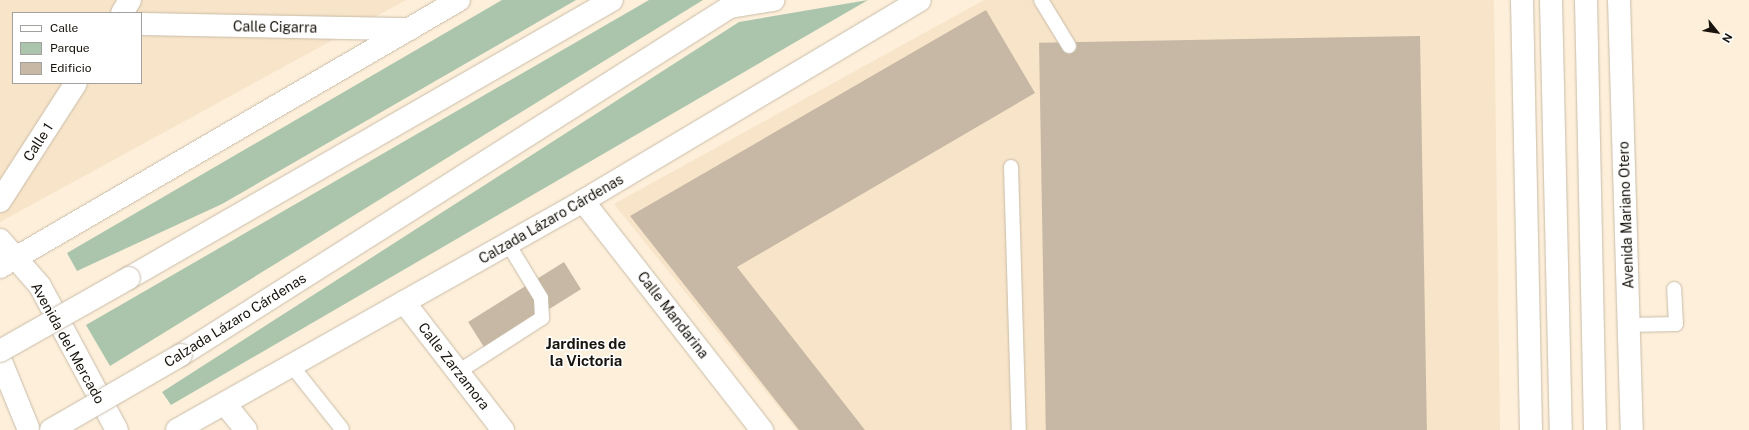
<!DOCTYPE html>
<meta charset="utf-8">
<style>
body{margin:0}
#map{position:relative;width:1749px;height:430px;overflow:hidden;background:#fdefda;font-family:"Public Sans",sans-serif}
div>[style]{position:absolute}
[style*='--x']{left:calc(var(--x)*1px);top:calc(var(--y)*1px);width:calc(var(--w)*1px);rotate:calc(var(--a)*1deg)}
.built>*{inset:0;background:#f7e4c9}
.green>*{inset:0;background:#abc5ac}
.building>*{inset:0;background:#c6b8a4;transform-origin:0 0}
.roads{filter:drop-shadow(0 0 1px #c9bca8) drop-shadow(0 0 1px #c9bca8)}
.lane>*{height:14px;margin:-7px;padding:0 7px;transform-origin:7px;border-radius:7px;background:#fff}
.street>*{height:22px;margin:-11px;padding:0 11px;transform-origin:11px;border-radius:11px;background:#fff}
.secondary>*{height:22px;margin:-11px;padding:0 11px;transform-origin:11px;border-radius:11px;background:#fff}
.primary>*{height:22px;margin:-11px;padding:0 11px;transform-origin:11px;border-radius:11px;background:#fff}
.highway>*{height:22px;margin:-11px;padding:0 11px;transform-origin:11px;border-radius:11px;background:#fff}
.bridges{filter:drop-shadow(0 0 1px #c9bca8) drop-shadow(0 0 1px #c9bca8)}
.highway-bridge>*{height:22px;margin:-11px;padding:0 11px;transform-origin:11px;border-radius:11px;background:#fff}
span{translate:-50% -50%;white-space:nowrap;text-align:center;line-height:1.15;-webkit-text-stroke:3px #fff;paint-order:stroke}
.street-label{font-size:14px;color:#18130c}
.neighbourhood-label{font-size:15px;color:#18130c;font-weight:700}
.legend{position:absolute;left:12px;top:12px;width:130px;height:72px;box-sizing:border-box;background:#fff;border:1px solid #a3a19e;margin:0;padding:5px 7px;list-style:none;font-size:12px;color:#18130c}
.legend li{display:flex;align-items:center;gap:8px;height:20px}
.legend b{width:20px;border:1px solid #a3a19e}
.north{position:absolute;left:1697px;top:12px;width:40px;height:40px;-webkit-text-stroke:3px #fff;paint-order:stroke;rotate:120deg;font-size:11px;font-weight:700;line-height:16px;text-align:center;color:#18130c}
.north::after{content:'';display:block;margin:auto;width:14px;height:18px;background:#18130c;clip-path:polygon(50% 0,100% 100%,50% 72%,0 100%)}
</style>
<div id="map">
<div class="built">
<i style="clip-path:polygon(evenodd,0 0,406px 0,0 222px,0 0,13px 13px,141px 13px,141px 83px,13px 83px,13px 13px)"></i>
<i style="clip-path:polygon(984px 0,1494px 0,1500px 430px,797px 430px,614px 204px)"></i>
</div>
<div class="green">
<i style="clip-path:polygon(502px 0,576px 0,222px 204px,77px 271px,67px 253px)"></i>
<i style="clip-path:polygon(649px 0,703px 0,110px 366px,86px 325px)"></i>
<i style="clip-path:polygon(868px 0,171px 405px,162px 392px,739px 22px)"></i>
</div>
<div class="building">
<i style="clip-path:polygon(986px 10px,1035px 93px,737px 267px,865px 430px,799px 430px,630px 216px)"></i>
<i style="left:1420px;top:36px;width:394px;height:381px;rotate:89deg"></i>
<i style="left:564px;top:262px;width:32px;height:113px;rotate:58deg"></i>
</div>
<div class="roads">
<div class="lane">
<i style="--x:1041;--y:0;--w:54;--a:58.7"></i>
<i style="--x:1011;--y:167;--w:263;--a:88.3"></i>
<i style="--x:1629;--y:325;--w:47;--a:-1.2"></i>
<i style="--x:1676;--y:324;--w:35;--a:-93"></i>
<i style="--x:292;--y:366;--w:80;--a:51.6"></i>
<i style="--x:458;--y:372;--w:100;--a:-32.7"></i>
<i style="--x:542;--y:318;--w:20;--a:-93"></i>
<i style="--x:541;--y:298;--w:63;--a:-121.4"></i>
</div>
<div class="street">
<i style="--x:122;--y:13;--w:15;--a:-58"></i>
<i style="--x:141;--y:24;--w:269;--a:1.1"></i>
<i style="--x:0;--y:201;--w:140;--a:-57.2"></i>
<i style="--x:583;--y:201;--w:291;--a:52"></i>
<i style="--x:404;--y:302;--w:162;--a:52.3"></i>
<i style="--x:225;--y:404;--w:33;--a:51"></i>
</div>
<div class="secondary">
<i style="--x:1522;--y:0;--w:430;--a:88.8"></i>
<i style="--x:1619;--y:0;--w:430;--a:88.3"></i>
<i style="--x:0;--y:240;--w:61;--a:49"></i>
<i style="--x:40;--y:286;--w:163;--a:61.9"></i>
<i style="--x:0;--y:267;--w:531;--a:-30.19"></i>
<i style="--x:0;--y:359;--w:77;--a:67.8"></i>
<i style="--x:177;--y:430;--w:466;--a:-29.4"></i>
<i style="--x:583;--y:201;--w:392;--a:-30.8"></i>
</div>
<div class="primary">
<i style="--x:1551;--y:0;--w:430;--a:88.7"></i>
<i style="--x:1586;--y:0;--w:430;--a:88.8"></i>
</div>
<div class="highway">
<i style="--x:730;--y:7;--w:44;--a:-9.2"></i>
<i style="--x:129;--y:278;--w:557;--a:-29.92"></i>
<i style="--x:181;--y:355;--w:663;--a:-32.37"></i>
</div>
</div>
<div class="bridges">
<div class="highway-bridge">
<i style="--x:0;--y:351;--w:148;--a:-29.5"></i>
<i style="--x:51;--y:430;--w:150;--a:-30"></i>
</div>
</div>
<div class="street-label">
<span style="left:275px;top:27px;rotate:1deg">Calle Cigarra</span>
<span style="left:38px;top:142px;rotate:-57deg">Calle 1</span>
<span style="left:1626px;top:215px;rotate:-92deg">Avenida Mariano Otero</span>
<span style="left:551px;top:219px;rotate:-30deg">Calzada Lázaro Cárdenas</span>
<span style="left:673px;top:315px;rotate:52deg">Calle Mandarina</span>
<span style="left:235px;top:320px;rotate:-32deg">Calzada Lázaro Cárdenas</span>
<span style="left:68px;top:343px;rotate:61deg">Avenida del Mercado</span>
<span style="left:454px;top:366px;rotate:52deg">Calle Zarzamora</span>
</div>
<div class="neighbourhood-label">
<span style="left:586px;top:352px">Jardines de<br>la Victoria</span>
</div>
<ul class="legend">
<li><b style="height:5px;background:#fff"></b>Calle</li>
<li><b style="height:11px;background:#abc5ac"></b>Parque</li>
<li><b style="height:11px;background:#c6b8a4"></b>Edificio</li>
</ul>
<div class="north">N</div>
</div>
